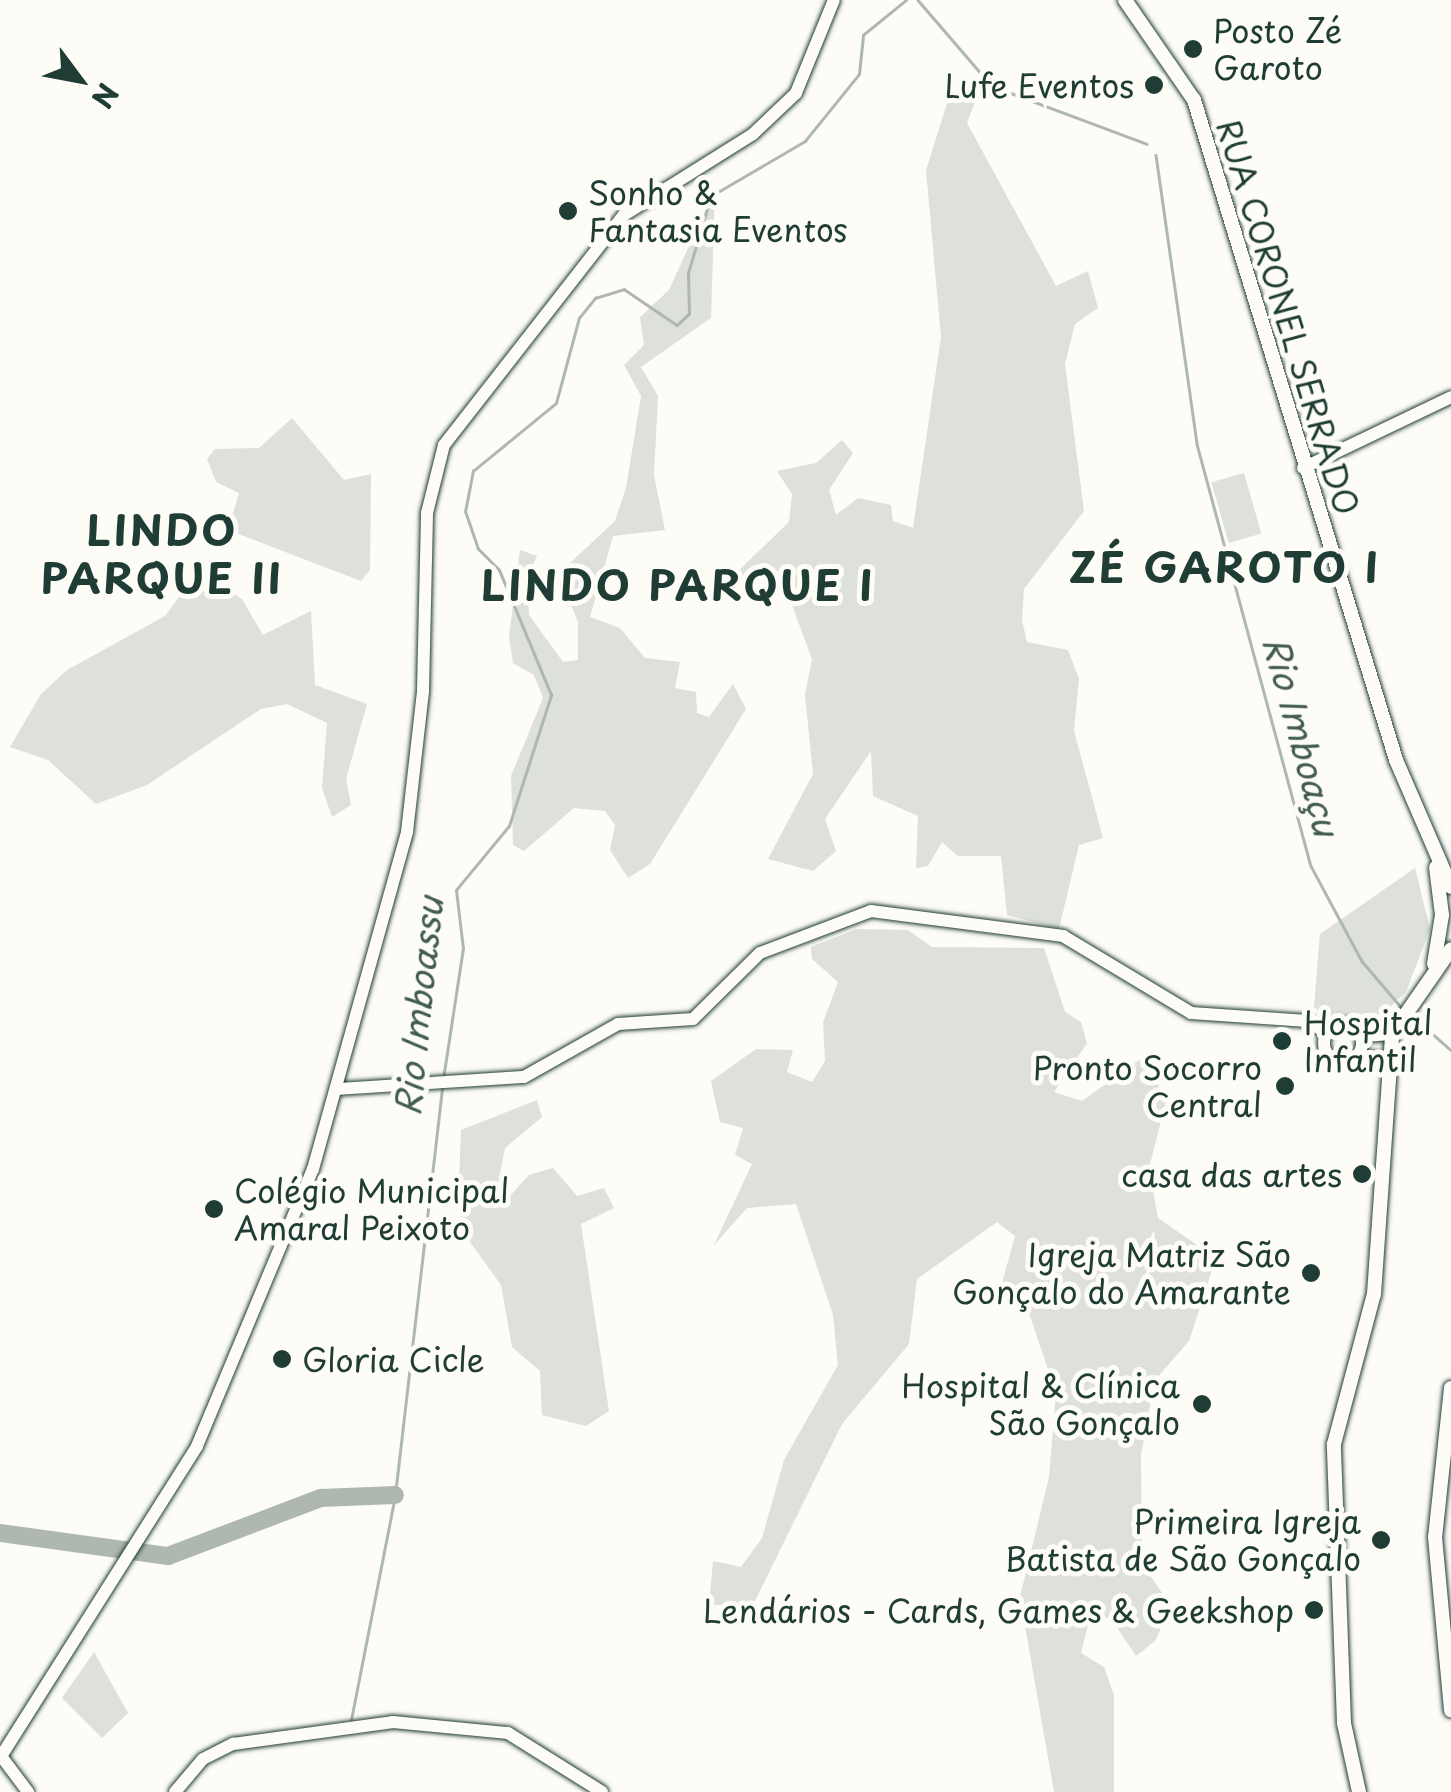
<!DOCTYPE html>
<meta charset="utf-8">
<style>
body{margin:0}
#map{position:relative;width:1451px;height:1792px;overflow:hidden;background:#fdfcf7;font-family:"Playpen Sans",sans-serif}
div>[style]{position:absolute}
[style*='--x']{left:calc(var(--x)*1px);top:calc(var(--y)*1px);width:calc(var(--w)*1px);rotate:calc(var(--a)*1deg)}
.green>*{inset:0;background:#dde0db;transform-origin:0 0}
.stream>*{height:2.5px;margin:-1.25px;padding:0 1.25px;transform-origin:1.25px;border-radius:1.25px;background:#aeb8b1}
.river>*{height:18px;margin:-9px;padding:0 9px;transform-origin:9px;border-radius:9px;background:#aeb8b1}
.roads{filter:drop-shadow(0 0 2px #1f3d34) drop-shadow(0 0 2px #1f3d34)}
.secondary>*{height:12px;margin:-6px;padding:0 6px;transform-origin:6px;border-radius:6px;background:#fdfcf7}
.secondary>.ring{margin:-6px;padding:0;box-sizing:content-box;background:none;border:12px solid #fdfcf7;border-radius:50%}
.primary>*{height:14px;margin:-7px;padding:0 7px;transform-origin:7px;border-radius:7px;background:#fdfcf7}
.dots>*{width:28px;height:28px;translate:-50% -50%;box-sizing:border-box;border:5px solid #fdfcf7;border-radius:50%}
span{translate:-50% -50%;white-space:nowrap;text-align:center;line-height:1.15;-webkit-text-stroke:10px #fdfcf7;paint-order:stroke}
.poi-label{font-size:32px;color:#1f3d34}
.left{translate:0 -50%;text-align:left}
.right{translate:-100% -50%;text-align:right}
.street-label{font-size:32px;color:#1f3d34}
.water-label{font-size:35px;color:#435c53;font-style:italic}
.district-label{font-size:42px;color:#1f3d34;font-weight:700;letter-spacing:2.5px}
.north{position:absolute;left:30px;top:30px;width:100px;height:100px;-webkit-text-stroke:8px #fdfcf7;paint-order:stroke;rotate:122deg;font-size:28px;font-weight:700;line-height:40px;text-align:center;color:#1f3d34}
.north::after{content:'';display:block;margin:auto;width:35px;height:45px;background:#1f3d34;clip-path:polygon(50% 0,100% 100%,50% 72%,0 100%)}
</style>
<div id="map">
<div class="green">
<i style="clip-path:polygon(950px 94px,975px 102px,967px 123px,1056px 286px,1088px 271px,1098px 308px,1075px 324px,1065px 364px,1084px 511px,1024px 589px,1022px 620px,1027px 642px,1068px 650px,1079px 679px,1074px 731px,1103px 838px,1079px 845px,1059px 929px,1007px 915px,1001px 856px,958px 856px,942px 842px,928px 866px,916px 868px,918px 816px,873px 796px,871px 751px,825px 819px,836px 851px,813px 871px,768px 859px,813px 774px,805px 695px,812px 659px,779px 570px,741px 587px,735px 574px,789px 522px,792px 494px,777px 471px,816px 463px,842px 440px,853px 453px,829px 490px,836px 515px,858px 498px,891px 505px,893px 521px,913px 528px,941px 337px,926px 170px)"></i>
<i style="clip-path:polygon(715px 189px,711px 318px,641px 367px,658px 396px,654px 475px,665px 530px,613px 536px,590px 617px,620px 628px,645px 658px,680px 662px,675px 688px,696px 692px,697px 713px,709px 717px,733px 684px,746px 709px,650px 864px,628px 878px,610px 850px,615px 825px,605px 811px,574px 808px,524px 851px,513px 845px,511px 776px,543px 698px,534px 675px,513px 663px,509px 637px,520px 550px,537px 556px,527px 578px,529px 615px,563px 662px,578px 660px,578px 622px,562px 583px,570px 563px,615px 521px,626px 488px,641px 396px,624px 365px,644px 345px,640px 317px,669px 290px)"></i>
<i style="clip-path:polygon(292px 418px,344px 480px,371px 474px,370px 570px,361px 581px,228px 530px,239px 493px,216px 482px,207px 459px,215px 449px,259px 448px)"></i>
<i style="left:1244px;top:473px;width:63px;height:34px;rotate:74deg"></i>
<i style="clip-path:polygon(210px 579px,242px 599px,263px 635px,311px 611px,315px 685px,367px 704px,346px 779px,351px 805px,332px 817px,322px 788px,327px 723px,287px 704px,261px 709px,147px 785px,96px 804px,48px 760px,10px 747px,41px 694px,67px 670px,165px 616px,190px 582px)"></i>
<i style="clip-path:polygon(1415px 868px,1430px 929px,1406px 992px,1382px 1015px,1325px 1016px,1314px 1007px,1320px 934px)"></i>
<i style="clip-path:polygon(857px 929px,908px 930px,932px 947px,1044px 948px,1065px 1012px,1081px 1022px,1087px 1043px,1054px 1092px,1082px 1101px,1145px 1056px,1166px 1102px,1149px 1168px,1158px 1218px,1216px 1258px,1189px 1341px,1155px 1380px,1141px 1455px,1142px 1564px,1171px 1606px,1155px 1641px,1136px 1656px,1110px 1617px,1089px 1621px,1081px 1653px,1104px 1667px,1114px 1695px,1114px 1792px,1054px 1792px,1020px 1597px,1049px 1477px,1056px 1393px,1028px 1310px,997px 1301px,1015px 1236px,997px 1222px,917px 1279px,909px 1344px,842px 1424px,753px 1605px,709px 1605px,713px 1561px,741px 1567px,762px 1538px,784px 1460px,838px 1365px,833px 1315px,796px 1204px,747px 1208px,714px 1245px,752px 1164px,735px 1155px,743px 1128px,720px 1122px,711px 1081px,756px 1049px,793px 1050px,787px 1072px,812px 1082px,825px 1061px,823px 1022px,838px 982px,812px 959px,811px 947px)"></i>
<i style="clip-path:polygon(537px 1100px,542px 1117px,505px 1148px,496px 1195px,509px 1197px,529px 1175px,553px 1168px,577px 1196px,604px 1188px,614px 1208px,581px 1224px,609px 1411px,586px 1426px,542px 1415px,540px 1371px,512px 1347px,501px 1285px,465px 1235px,458px 1204px,461px 1130px)"></i>
<i style="clip-path:polygon(94px 1652px,128px 1713px,102px 1738px,62px 1698px)"></i>
</div>
<div class="stream">
<i style="--x:918;--y:0;--w:113;--a:49.3"></i>
<i style="--x:992;--y:86;--w:165;--a:20.5"></i>
<i style="--x:1156;--y:155;--w:292;--a:81.9"></i>
<i style="--x:1197;--y:444;--w:437;--a:74.9"></i>
<i style="--x:1311;--y:866;--w:108;--a:61.8"></i>
<i style="--x:1362;--y:961;--w:60;--a:49.7"></i>
<i style="--x:1411;--y:1015;--w:53;--a:41.2"></i>
<i style="--x:443;--y:1079;--w:132;--a:-81.3"></i>
<i style="--x:463;--y:949;--w:59;--a:-96.8"></i>
<i style="--x:456;--y:890;--w:83;--a:-50.4"></i>
<i style="--x:509;--y:826;--w:138;--a:-72.2"></i>
<i style="--x:551;--y:695;--w:135;--a:-112.6"></i>
<i style="--x:499;--y:570;--w:30;--a:-135"></i>
<i style="--x:478;--y:549;--w:39;--a:-109"></i>
<i style="--x:465;--y:512;--w:42;--a:-79"></i>
<i style="--x:473;--y:471;--w:107;--a:-39.3"></i>
<i style="--x:556;--y:403;--w:88;--a:-74.9"></i>
<i style="--x:579;--y:318;--w:26;--a:-51"></i>
<i style="--x:595;--y:298;--w:30;--a:-17"></i>
<i style="--x:624;--y:289;--w:64;--a:34.2"></i>
<i style="--x:677;--y:325;--w:16;--a:-43"></i>
<i style="--x:689;--y:314;--w:41;--a:-91.4"></i>
<i style="--x:688;--y:273;--w:80;--a:-73.4"></i>
<i style="--x:711;--y:196;--w:109;--a:-30.3"></i>
<i style="--x:805;--y:141;--w:86;--a:-51.1"></i>
<i style="--x:859;--y:74;--w:39;--a:-84"></i>
<i style="--x:863;--y:35;--w:55;--a:-39.1"></i>
<i style="--x:351;--y:1720;--w:229;--a:-78.9"></i>
<i style="--x:395;--y:1495;--w:411;--a:-83.4"></i>
</div>
<div class="river">
<i style="--x:0;--y:1533;--w:170;--a:7.8"></i>
<i style="--x:168;--y:1556;--w:164;--a:-20.8"></i>
<i style="--x:321;--y:1498;--w:74;--a:-2.3"></i>
</div>
<div class="roads">
<div class="secondary">
<i style="--x:1303;--y:468;--w:164;--a:-25.6"></i>
<i class="ring" style="left:1324px;top:1024px;width:26px;height:26px"></i>
<i style="--x:1362;--y:1036;--w:30;--a:-4"></i>
<i style="--x:1357;--y:1055;--w:30;--a:9"></i>
<i style="--x:338;--y:1089;--w:186;--a:-3.7"></i>
<i style="--x:524;--y:1077;--w:108;--a:-29.4"></i>
<i style="--x:618;--y:1024;--w:75;--a:-3.8"></i>
<i style="--x:693;--y:1019;--w:94;--a:-44.6"></i>
<i style="--x:760;--y:953;--w:119;--a:-20.7"></i>
<i style="--x:871;--y:911;--w:194;--a:7.4"></i>
<i style="--x:1063;--y:936;--w:149;--a:31"></i>
<i style="--x:1191;--y:1013;--w:117;--a:3.9"></i>
<i style="--x:1308;--y:1021;--w:23;--a:34"></i>
<i style="--x:1;--y:1756;--w:45;--a:53.1"></i>
<i style="--x:0;--y:1758;--w:369;--a:-57.7"></i>
<i style="--x:197;--y:1446;--w:300;--a:-67.3"></i>
<i style="--x:313;--y:1169;--w:350;--a:-74.4"></i>
<i style="--x:407;--y:832;--w:142;--a:-83.5"></i>
<i style="--x:423;--y:691;--w:178;--a:-88.7"></i>
<i style="--x:427;--y:513;--w:70;--a:-76"></i>
<i style="--x:444;--y:445;--w:292;--a:-52"></i>
<i style="--x:624;--y:215;--w:152;--a:-32.1"></i>
<i style="--x:753;--y:134;--w:59;--a:-43.6"></i>
<i style="--x:796;--y:93;--w:100;--a:-67.8"></i>
<i style="--x:175;--y:1792;--w:43;--a:-49.7"></i>
<i style="--x:203;--y:1759;--w:34;--a:-27"></i>
<i style="--x:233;--y:1744;--w:162;--a:-7.8"></i>
<i style="--x:393;--y:1722;--w:116;--a:5.5"></i>
<i style="--x:508;--y:1733;--w:111;--a:32.1"></i>
</div>
<div class="primary">
<i style="--x:1125;--y:0;--w:121;--a:55.4"></i>
<i style="--x:1194;--y:100;--w:690;--a:72.98"></i>
<i style="--x:1396;--y:760;--w:138;--a:66.6"></i>
<i style="--x:1434;--y:964;--w:50;--a:-80.7"></i>
<i style="--x:1442;--y:915;--w:48;--a:-97.1"></i>
<i style="--x:1451;--y:1388;--w:150;--a:96.1"></i>
<i style="--x:1435;--y:1537;--w:174;--a:84.7"></i>
<i style="--x:1359;--y:1792;--w:71;--a:-102.3"></i>
<i style="--x:1344;--y:1723;--w:279;--a:-92.1"></i>
<i style="--x:1334;--y:1444;--w:155;--a:-75.1"></i>
<i style="--x:1374;--y:1294;--w:261;--a:-86"></i>
<i style="--x:1392;--y:1034;--w:103;--a:-55.2"></i>
</div>
</div>
<div class="dots">
<i style="left:1193px;top:49px;background:#1f3d34"></i>
<i style="left:1154px;top:85px;background:#1f3d34"></i>
<i style="left:568px;top:211px;background:#1f3d34"></i>
<i style="left:1282px;top:1041px;background:#1f3d34"></i>
<i style="left:1285px;top:1086px;background:#1f3d34"></i>
<i style="left:1362px;top:1174px;background:#1f3d34"></i>
<i style="left:214px;top:1209px;background:#1f3d34"></i>
<i style="left:1311px;top:1273px;background:#1f3d34"></i>
<i style="left:282px;top:1359px;background:#1f3d34"></i>
<i style="left:1202px;top:1404px;background:#1f3d34"></i>
<i style="left:1381px;top:1540px;background:#1f3d34"></i>
<i style="left:1314px;top:1610px;background:#1f3d34"></i>
</div>
<div class="poi-label">
<span class="left" style="left:1213px;top:49px">Posto Zé<br>Garoto</span>
<span class="right" style="left:1134px;top:85px">Lufe Eventos</span>
<span class="left" style="left:588px;top:211px">Sonho &amp;<br>Fantasia Eventos</span>
<span class="left" style="left:1304px;top:1041px">Hospital<br>Infantil</span>
<span class="right" style="left:1262px;top:1086px">Pronto Socorro<br>Central</span>
<span class="right" style="left:1342px;top:1174px">casa das artes</span>
<span class="left" style="left:234px;top:1209px">Colégio Municipal<br>Amaral Peixoto</span>
<span class="right" style="left:1291px;top:1273px">Igreja Matriz São<br>Gonçalo do Amarante</span>
<span class="left" style="left:302px;top:1359px">Gloria Cicle</span>
<span class="right" style="left:1180px;top:1404px">Hospital &amp; Clínica<br>São Gonçalo</span>
<span class="right" style="left:1361px;top:1540px">Primeira Igreja<br>Batista de São Gonçalo</span>
<span class="right" style="left:1294px;top:1610px">Lendários - Cards, Games &amp; Geekshop</span>
</div>
<div class="street-label">
<span style="left:1288px;top:317px;rotate:73deg">RUA CORONEL SERRADO</span>
</div>
<div class="water-label">
<span style="left:1302px;top:736px;rotate:75deg">Rio Imboaçu</span>
<span style="left:418px;top:1006px;rotate:-84deg">Rio Imboassu</span>
</div>
<div class="district-label">
<span style="left:162px;top:553px">LINDO<br>PARQUE II</span>
<span style="left:1225px;top:566px">ZÉ GAROTO I</span>
<span style="left:678px;top:584px">LINDO PARQUE I</span>
</div>
<div class="north">N</div>
</div>
